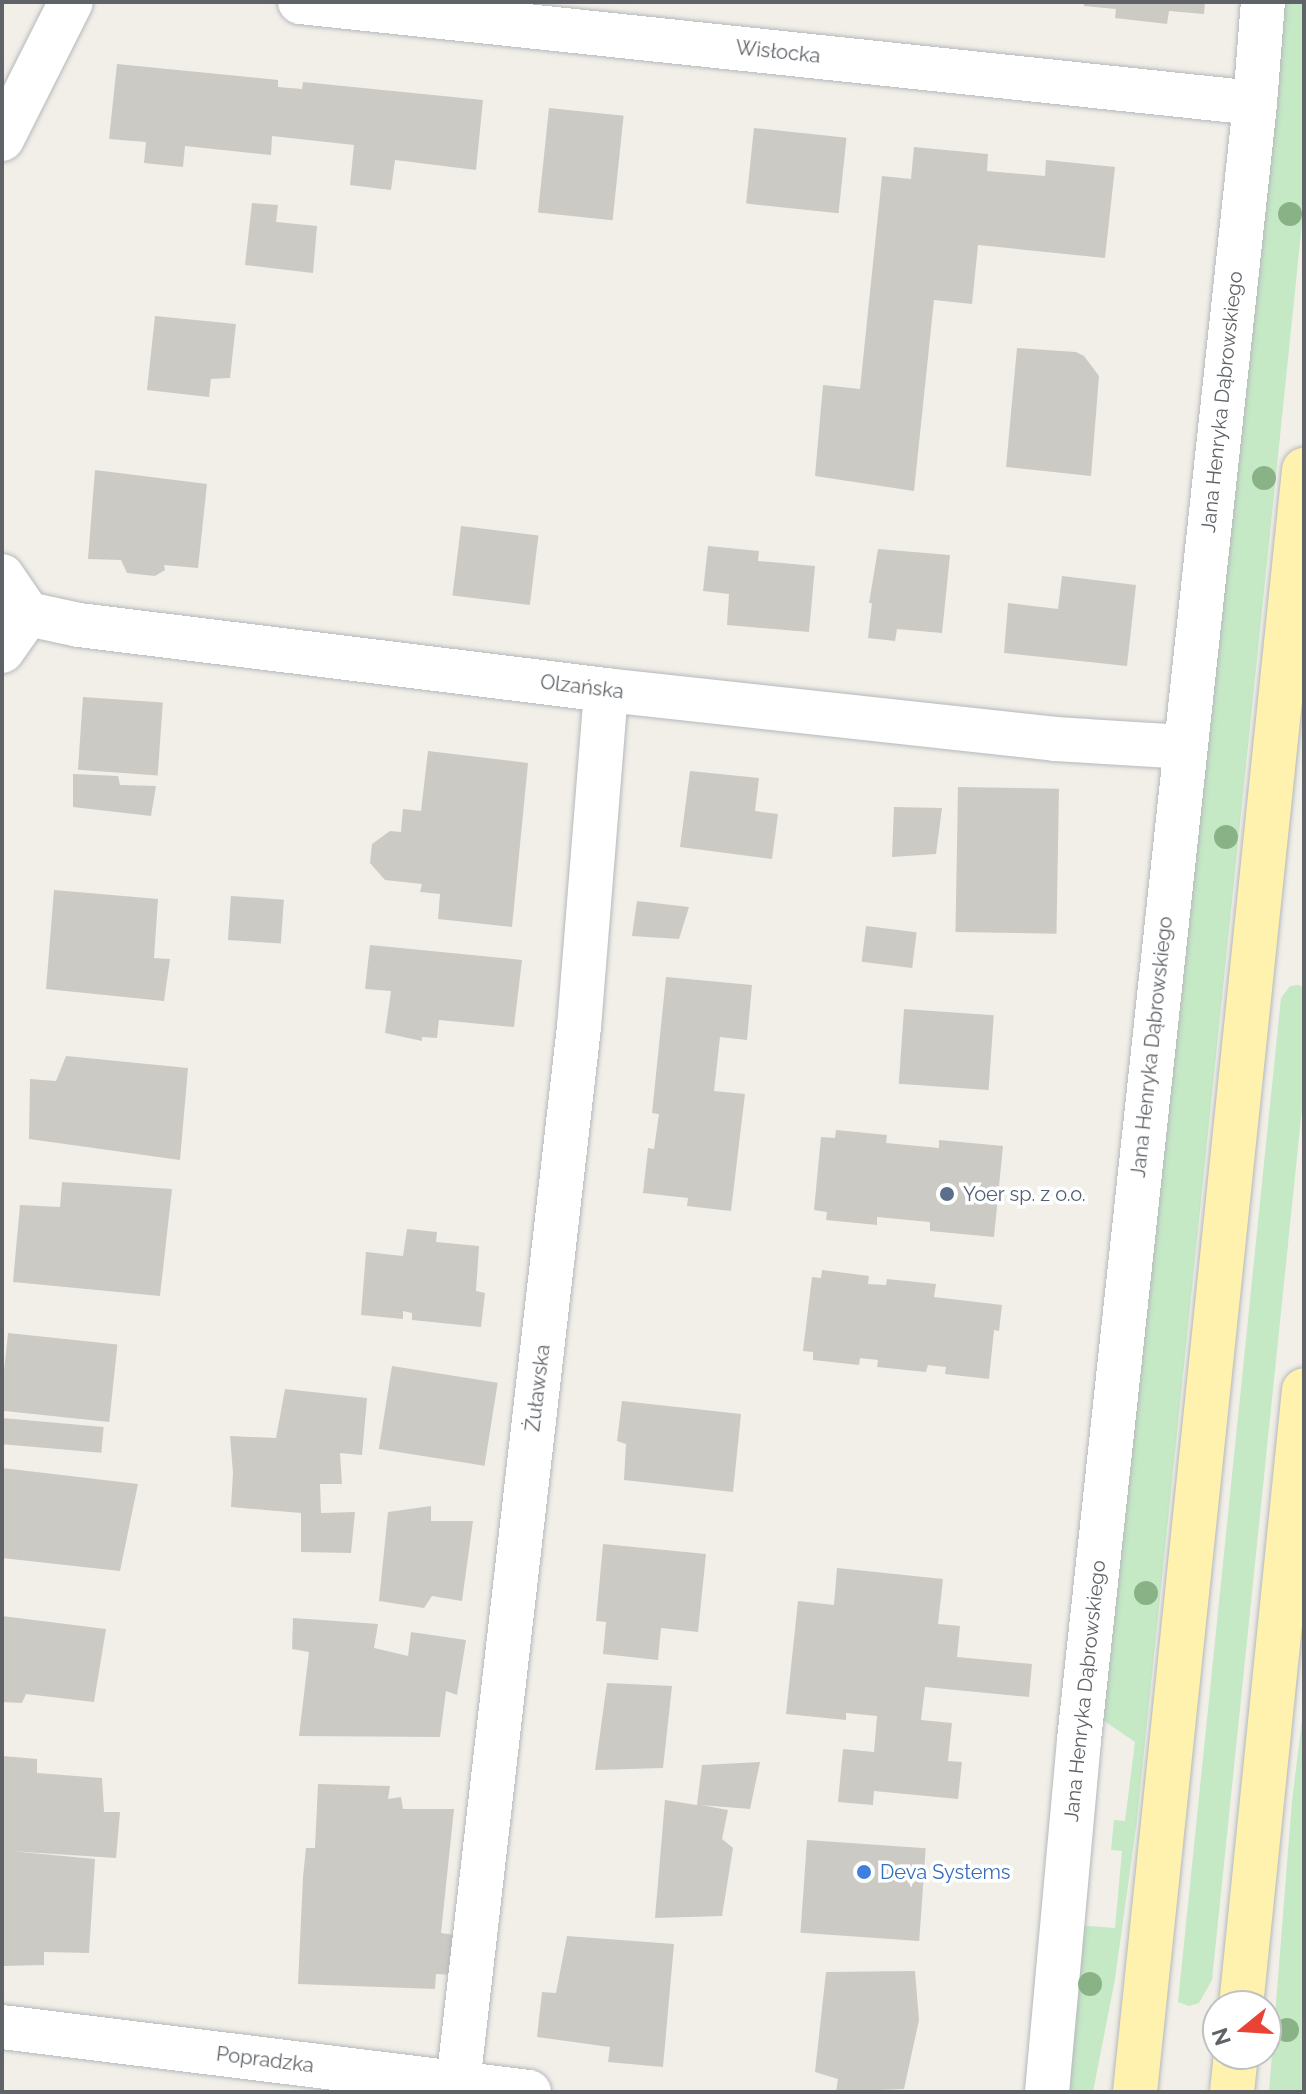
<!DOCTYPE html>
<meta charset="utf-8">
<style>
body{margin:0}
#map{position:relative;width:1306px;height:2094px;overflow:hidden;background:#f1efe8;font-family:Raleway,sans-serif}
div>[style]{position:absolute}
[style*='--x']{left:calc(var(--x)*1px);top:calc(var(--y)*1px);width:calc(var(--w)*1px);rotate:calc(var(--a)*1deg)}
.green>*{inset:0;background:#c5e8c5}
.building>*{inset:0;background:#cccac5;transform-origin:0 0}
.roads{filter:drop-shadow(0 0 2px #b5b8bc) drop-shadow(0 0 2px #b5b8bc)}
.minor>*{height:44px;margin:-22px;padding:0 22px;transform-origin:22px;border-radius:22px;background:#fff}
.major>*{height:44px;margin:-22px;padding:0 22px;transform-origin:22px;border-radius:22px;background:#fff2af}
.trees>*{width:24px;height:24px;margin:-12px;border-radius:50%;background:#89b387}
.dots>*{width:22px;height:22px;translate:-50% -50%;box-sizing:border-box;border:4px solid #fff;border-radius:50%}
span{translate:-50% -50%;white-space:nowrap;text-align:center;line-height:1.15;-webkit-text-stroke:7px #fff;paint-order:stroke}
.street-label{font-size:20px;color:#5f6368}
.service-label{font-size:20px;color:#4e5e75}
.left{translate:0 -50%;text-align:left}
.shop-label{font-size:20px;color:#366cbe}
.frame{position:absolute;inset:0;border:4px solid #5f6368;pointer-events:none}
.north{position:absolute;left:1202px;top:1990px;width:80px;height:80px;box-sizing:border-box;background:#fff;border:2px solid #bfc1c3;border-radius:50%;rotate:252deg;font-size:22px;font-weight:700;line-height:32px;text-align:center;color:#5f6368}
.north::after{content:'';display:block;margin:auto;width:28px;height:36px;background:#ea4335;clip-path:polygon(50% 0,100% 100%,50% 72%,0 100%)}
</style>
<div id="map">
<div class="green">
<i style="clip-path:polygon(1278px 2px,1304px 2px,1304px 204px,1137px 1820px,1115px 1979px,1093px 2092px,1059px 2092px,1076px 1925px,1115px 1928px,1122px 1851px,1111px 1850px,1114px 1820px,1125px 1821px,1135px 1742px,1097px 1716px)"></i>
<i style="clip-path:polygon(1299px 985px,1304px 988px,1304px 1089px,1212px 1980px,1199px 2003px,1189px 2006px,1178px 2002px,1281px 998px,1290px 986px)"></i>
<i style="clip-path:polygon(1304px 1704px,1304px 2092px,1269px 2092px,1292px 1801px)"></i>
</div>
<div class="building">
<i style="clip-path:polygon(1084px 2px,1205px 2px,1204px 14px,1169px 11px,1167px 24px,1115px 18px,1116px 9px,1084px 6px)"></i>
<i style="clip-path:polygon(117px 64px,278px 80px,278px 87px,302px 89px,303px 82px,483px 100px,476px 170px,395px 160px,391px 190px,350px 185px,354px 145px,272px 136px,271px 155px,185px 146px,183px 167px,144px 163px,146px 142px,109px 139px)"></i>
<i style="left:549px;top:108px;width:75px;height:105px;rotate:6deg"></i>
<i style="left:754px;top:128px;width:93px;height:76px;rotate:6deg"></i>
<i style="clip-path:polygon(914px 147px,988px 154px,987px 171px,1045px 176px,1046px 160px,1115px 167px,1105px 258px,978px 245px,972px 304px,934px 300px,914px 491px,815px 476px,823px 385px,860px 389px,882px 176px,911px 179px)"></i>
<i style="clip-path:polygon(252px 203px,278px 205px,276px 222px,317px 226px,313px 273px,245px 265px)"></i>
<i style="clip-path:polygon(155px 316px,236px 324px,230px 378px,211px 379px,209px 397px,147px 390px)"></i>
<i style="clip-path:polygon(1017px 348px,1076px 352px,1084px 356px,1099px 376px,1091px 476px,1006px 467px)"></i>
<i style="clip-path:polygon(95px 470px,207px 484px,198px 568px,164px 565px,165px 570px,155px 576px,127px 573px,121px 560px,88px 559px)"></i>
<i style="left:461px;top:526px;width:78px;height:70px;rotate:7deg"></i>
<i style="clip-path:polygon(708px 546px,759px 551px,758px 561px,815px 566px,809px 632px,727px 625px,729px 594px,703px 591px)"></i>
<i style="clip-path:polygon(878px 549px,950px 555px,942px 633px,897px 629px,895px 641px,868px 638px,872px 603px,869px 603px)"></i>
<i style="clip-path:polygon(1062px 576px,1136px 585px,1127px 666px,1004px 653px,1008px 603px,1058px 609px)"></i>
<i style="left:83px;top:697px;width:80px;height:73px;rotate:4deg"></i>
<i style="clip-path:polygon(428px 751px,528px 763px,512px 927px,438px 919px,440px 894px,420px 892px,422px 884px,385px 880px,370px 863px,372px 844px,390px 831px,401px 832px,403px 809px,421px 811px)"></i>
<i style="clip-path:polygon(690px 771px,759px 778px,755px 811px,778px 814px,772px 859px,680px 847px)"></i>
<i style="clip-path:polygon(73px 774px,118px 776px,120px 785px,156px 786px,151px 816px,73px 807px)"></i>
<i style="left:958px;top:787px;width:101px;height:145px;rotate:1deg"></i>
<i style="clip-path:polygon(894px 807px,942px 808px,936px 854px,892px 857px)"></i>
<i style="clip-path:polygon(54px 890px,158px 899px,154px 958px,170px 959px,164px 1001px,46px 989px)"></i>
<i style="left:231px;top:896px;width:53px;height:44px;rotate:4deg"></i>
<i style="clip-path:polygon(637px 901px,689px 907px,679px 939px,632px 936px)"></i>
<i style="left:866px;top:926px;width:51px;height:36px;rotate:7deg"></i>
<i style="clip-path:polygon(370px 945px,522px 960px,514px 1027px,439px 1020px,437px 1038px,422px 1037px,422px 1041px,385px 1033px,391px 991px,365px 989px)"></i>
<i style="clip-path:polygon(666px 977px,752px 985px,747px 1040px,720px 1037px,714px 1091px,745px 1094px,731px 1211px,687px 1206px,688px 1198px,643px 1193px,648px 1148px,654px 1149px,659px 1114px,652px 1113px)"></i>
<i style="left:904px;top:1009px;width:90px;height:75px;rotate:4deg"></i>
<i style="clip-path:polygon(66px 1056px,188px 1068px,180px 1160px,29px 1139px,30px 1079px,56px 1081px)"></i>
<i style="clip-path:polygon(836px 1130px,887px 1135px,886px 1143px,939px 1148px,939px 1140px,1003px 1146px,994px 1237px,930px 1231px,930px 1222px,877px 1217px,877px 1225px,826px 1220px,827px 1212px,814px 1210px,821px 1137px,835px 1138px)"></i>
<i style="clip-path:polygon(62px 1182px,172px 1189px,160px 1296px,13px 1282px,20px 1205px,60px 1207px)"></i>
<i style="clip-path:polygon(407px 1229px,437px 1232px,436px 1242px,479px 1246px,476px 1291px,485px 1293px,481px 1327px,412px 1320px,412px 1313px,403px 1311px,403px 1319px,361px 1315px,366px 1252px,403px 1256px)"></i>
<i style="clip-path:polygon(822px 1270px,869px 1276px,868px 1284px,886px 1285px,887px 1279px,936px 1284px,934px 1297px,1002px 1305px,999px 1331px,994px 1330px,989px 1379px,945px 1374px,946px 1367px,928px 1365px,926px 1372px,877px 1367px,878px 1360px,860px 1358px,859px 1365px,813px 1360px,813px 1352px,803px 1351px,812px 1277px,821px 1278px)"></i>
<i style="left:8px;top:1333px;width:110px;height:78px;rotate:6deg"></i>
<i style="left:392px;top:1366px;width:107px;height:84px;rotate:9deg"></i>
<i style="clip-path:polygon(285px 1389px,367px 1398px,362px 1455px,340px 1453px,342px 1484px,320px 1484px,321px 1513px,355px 1512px,351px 1553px,301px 1552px,301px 1513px,231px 1507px,233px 1473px,230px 1436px,276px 1438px)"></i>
<i style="clip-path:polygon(622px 1401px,741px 1414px,733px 1492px,624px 1480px,626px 1444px,617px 1441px)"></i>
<i style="left:2px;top:1418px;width:102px;height:26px;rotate:5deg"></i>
<i style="clip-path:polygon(2px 1468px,138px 1484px,120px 1571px,2px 1558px)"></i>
<i style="clip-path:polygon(431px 1506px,431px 1521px,473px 1521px,462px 1601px,432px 1596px,424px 1608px,379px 1601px,388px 1512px)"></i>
<i style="clip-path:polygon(603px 1544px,706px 1554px,698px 1632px,661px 1628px,658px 1660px,603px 1654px,606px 1622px,596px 1621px)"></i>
<i style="clip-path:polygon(837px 1568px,943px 1579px,938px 1624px,960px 1626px,957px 1657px,1032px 1664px,1029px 1697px,925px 1687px,921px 1720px,952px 1723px,948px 1761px,962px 1762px,958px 1799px,874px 1791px,873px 1805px,838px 1802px,843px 1749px,874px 1752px,877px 1716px,846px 1713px,846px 1720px,786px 1714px,798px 1601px,834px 1605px)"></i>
<i style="clip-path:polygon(2px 1616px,106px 1629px,94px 1702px,26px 1694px,22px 1703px,2px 1702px)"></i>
<i style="clip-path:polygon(293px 1618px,378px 1624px,374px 1648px,408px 1656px,411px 1632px,466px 1640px,457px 1695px,446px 1691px,440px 1737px,299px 1736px,309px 1652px,292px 1649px)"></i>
<i style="clip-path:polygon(607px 1683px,672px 1686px,663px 1768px,595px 1770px)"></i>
<i style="clip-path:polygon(2px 1756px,37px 1759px,37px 1773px,102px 1778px,104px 1812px,120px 1812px,116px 1858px,10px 1851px,95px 1859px,89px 1953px,44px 1952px,44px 1965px,2px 1966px)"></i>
<i style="clip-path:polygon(760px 1762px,750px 1809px,701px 1805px,728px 1810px,722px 1839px,733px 1848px,722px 1916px,655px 1918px,665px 1800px,697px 1805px,702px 1765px)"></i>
<i style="clip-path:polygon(318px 1784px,390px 1786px,388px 1799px,401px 1797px,403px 1809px,454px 1809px,441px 1933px,461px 1936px,452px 1975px,436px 1974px,435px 1989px,298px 1984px,303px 1877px,306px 1848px,315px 1848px)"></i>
<i style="left:807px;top:1840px;width:119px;height:93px;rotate:4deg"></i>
<i style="clip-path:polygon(567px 1936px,674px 1944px,663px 2067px,608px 2062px,610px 2047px,537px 2037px,542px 1992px,556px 1993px)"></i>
<i style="clip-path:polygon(915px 1971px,919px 2020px,904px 2089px,836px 2092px,838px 2079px,815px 2072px,826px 1972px)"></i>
</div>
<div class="roads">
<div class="minor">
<i style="--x:300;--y:2;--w:960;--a:6.04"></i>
<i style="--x:2;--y:139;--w:153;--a:-63.3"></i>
<i style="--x:2;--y:576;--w:46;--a:55.6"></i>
<i style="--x:28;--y:614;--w:52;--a:12.2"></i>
<i style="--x:79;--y:625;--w:531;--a:7.03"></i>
<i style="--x:606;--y:690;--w:452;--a:6.2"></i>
<i style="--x:1055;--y:739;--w:129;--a:3.5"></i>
<i style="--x:2;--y:651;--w:45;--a:-54.9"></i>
<i style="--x:2;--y:2027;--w:531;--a:7.03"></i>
<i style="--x:458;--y:2084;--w:1064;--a:-83.47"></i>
<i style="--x:579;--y:1027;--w:338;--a:-85.4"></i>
<i style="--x:1047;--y:2092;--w:353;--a:-84.8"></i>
<i style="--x:1079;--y:1740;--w:1646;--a:-83.86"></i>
<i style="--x:1255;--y:103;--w:101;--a:-85.5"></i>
</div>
<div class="major">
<i style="--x:1241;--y:2006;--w:619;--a:-84.16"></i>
<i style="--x:1135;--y:2092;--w:1631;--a:-84.05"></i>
<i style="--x:1232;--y:2092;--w:38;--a:-84"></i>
</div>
</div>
<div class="trees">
<i style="left:1290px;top:214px"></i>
<i style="left:1264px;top:478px"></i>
<i style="left:1226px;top:837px"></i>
<i style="left:1146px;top:1593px"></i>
<i style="left:1090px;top:1984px"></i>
<i style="left:1287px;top:2030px"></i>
</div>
<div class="dots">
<i style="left:947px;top:1194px;background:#5c6f8a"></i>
<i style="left:864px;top:1872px;background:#3f7fe0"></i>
</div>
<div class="street-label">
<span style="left:778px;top:52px;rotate:6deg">Wisłocka</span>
<span style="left:1222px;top:402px;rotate:-84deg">Jana Henryka Dąbrowskiego</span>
<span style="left:582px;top:687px;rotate:7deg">Olzańska</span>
<span style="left:1152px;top:1047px;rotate:-84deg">Jana Henryka Dąbrowskiego</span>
<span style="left:538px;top:1388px;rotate:-83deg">Żuławska</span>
<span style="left:1085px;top:1691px;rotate:-84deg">Jana Henryka Dąbrowskiego</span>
<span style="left:265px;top:2060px;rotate:7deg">Popradzka</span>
</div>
<div class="service-label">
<span class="left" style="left:963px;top:1194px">Yoer sp. z o.o.</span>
</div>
<div class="shop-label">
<span class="left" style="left:880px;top:1872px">Deva Systems</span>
</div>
<div class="frame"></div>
<div class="north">N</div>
</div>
